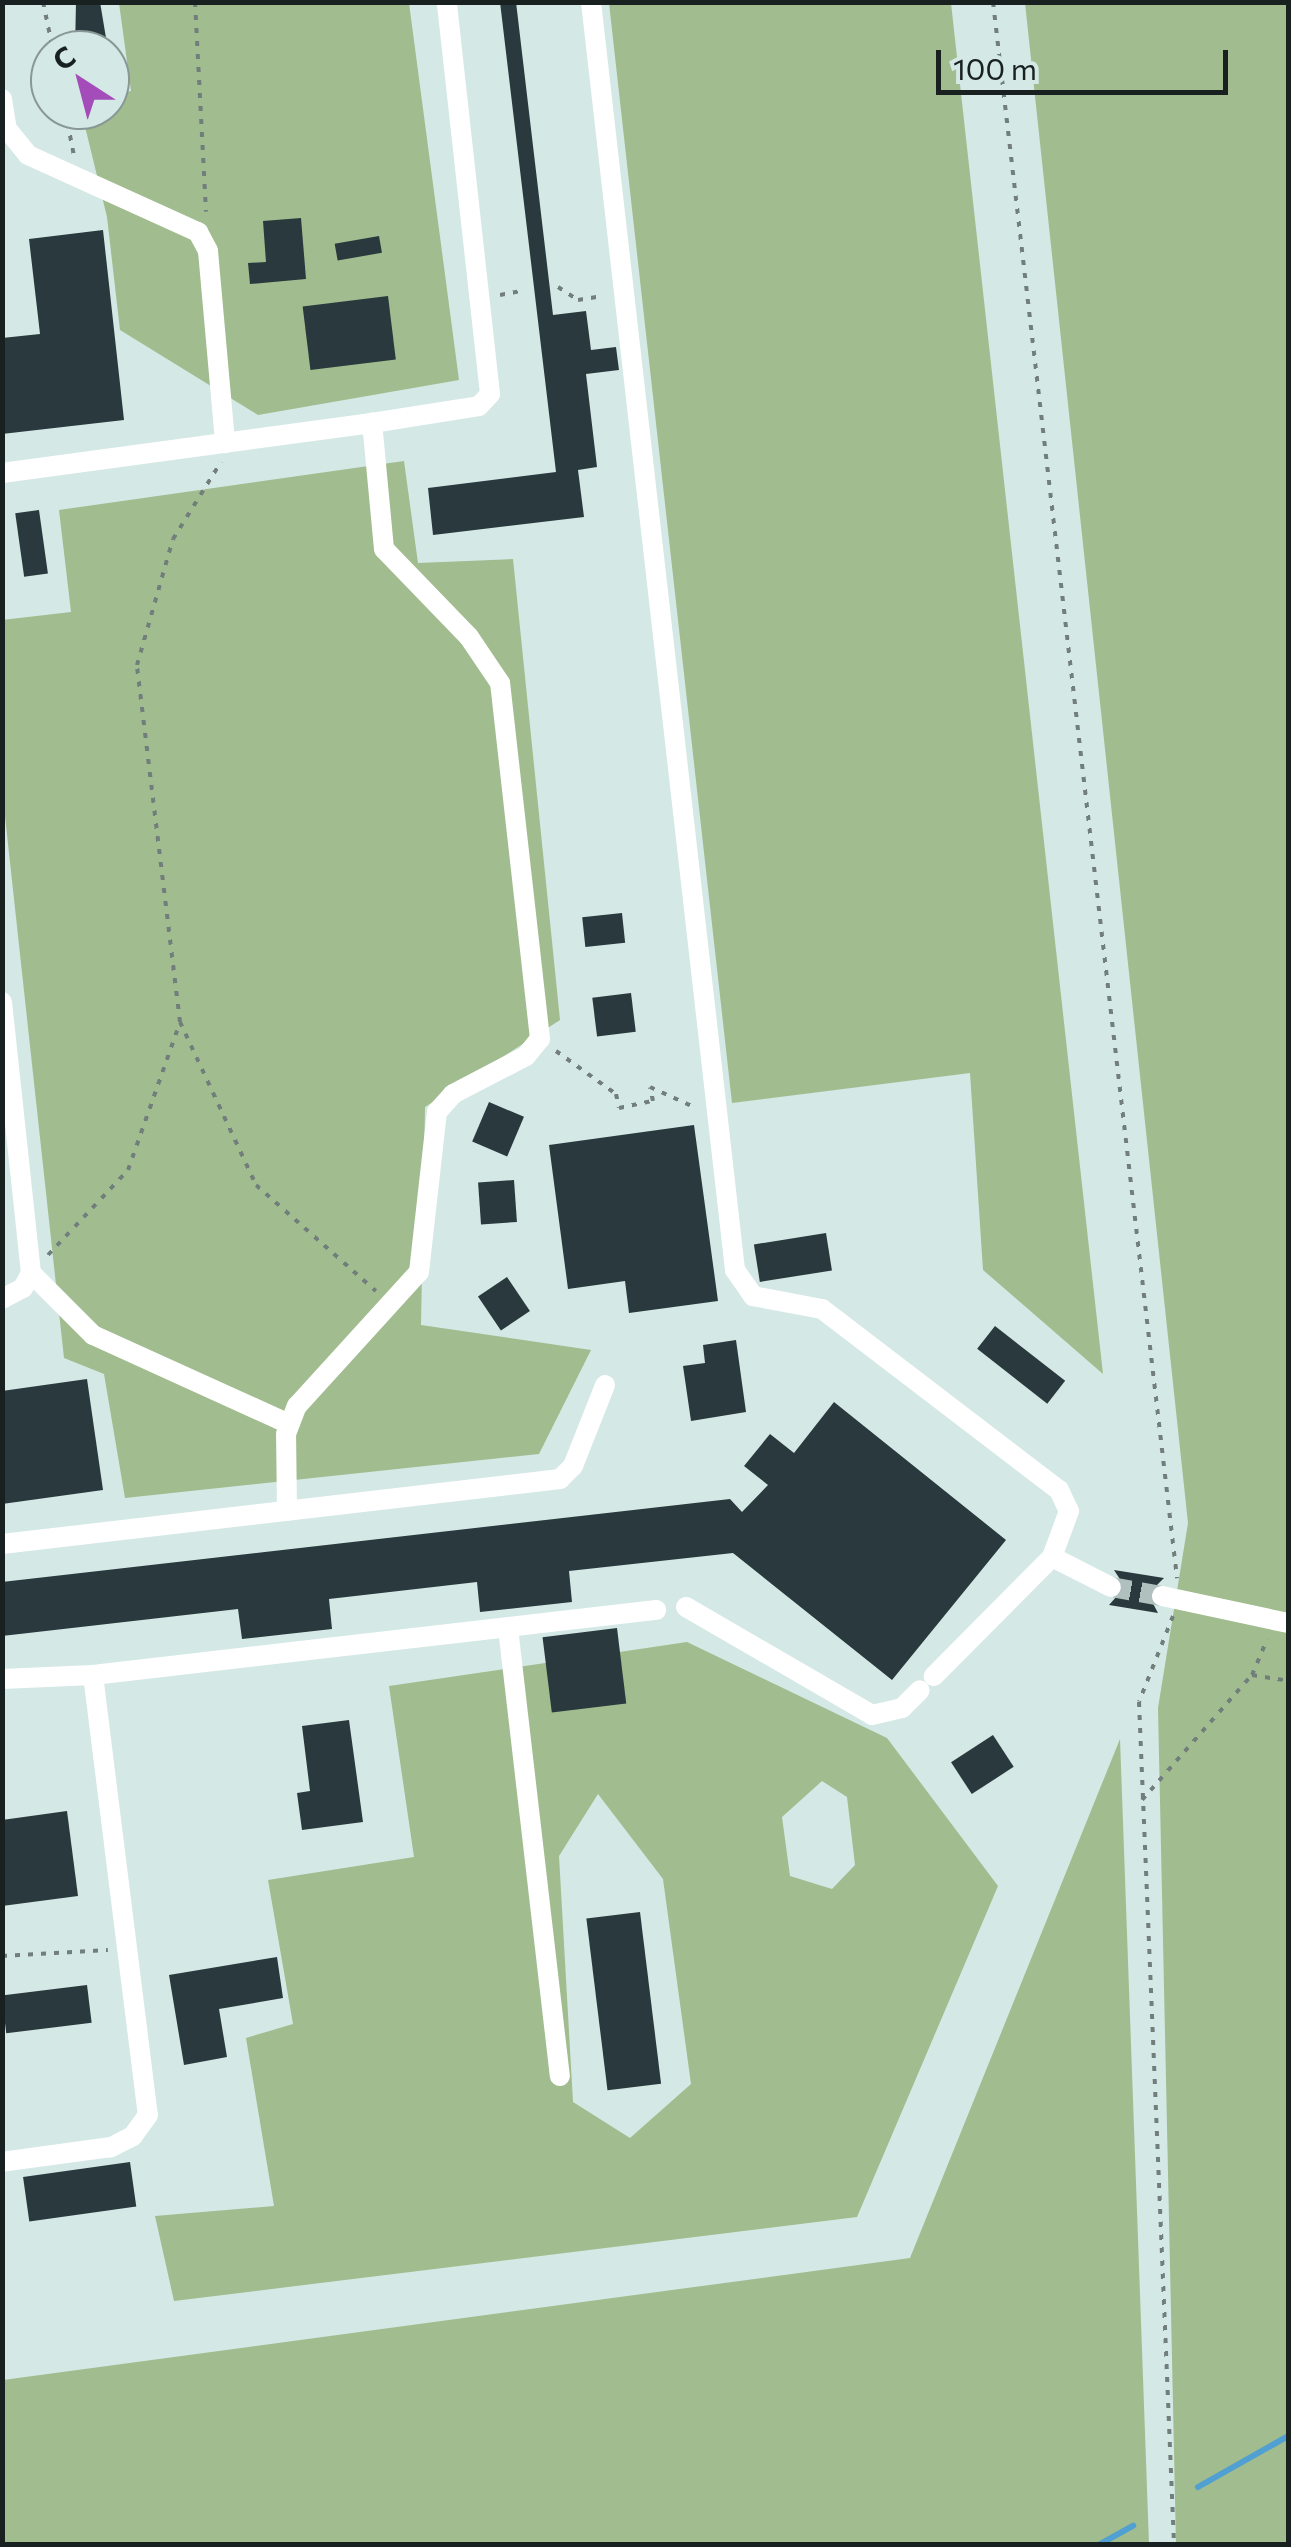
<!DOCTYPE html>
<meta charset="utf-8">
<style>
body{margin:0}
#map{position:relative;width:1291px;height:2547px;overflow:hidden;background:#d4e8e5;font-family:Commissioner,sans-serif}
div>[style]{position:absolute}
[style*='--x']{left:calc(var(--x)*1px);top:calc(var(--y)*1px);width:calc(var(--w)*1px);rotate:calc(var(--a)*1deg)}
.green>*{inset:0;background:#a1bc8e}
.stream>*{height:6px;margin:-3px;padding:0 3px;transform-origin:3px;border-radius:3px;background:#51a0d2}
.building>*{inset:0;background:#29393d;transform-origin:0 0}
.minor-tunnel>*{height:20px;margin-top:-10px;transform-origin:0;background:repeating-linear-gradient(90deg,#afc0be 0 20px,transparent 0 30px)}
.path>*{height:4px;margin-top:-2px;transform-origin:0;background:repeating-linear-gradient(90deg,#717e7c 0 5px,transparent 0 13px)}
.minor>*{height:20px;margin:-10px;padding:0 10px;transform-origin:10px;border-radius:10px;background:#fff}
span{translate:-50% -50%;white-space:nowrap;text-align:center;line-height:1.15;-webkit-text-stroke:10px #d4e8e5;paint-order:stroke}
.frame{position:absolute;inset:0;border:5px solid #192120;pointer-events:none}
.north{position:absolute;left:30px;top:30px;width:100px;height:100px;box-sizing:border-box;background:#d4e8e5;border:2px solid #899896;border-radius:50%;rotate:324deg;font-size:28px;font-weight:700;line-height:40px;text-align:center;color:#192120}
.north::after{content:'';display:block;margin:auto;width:35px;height:45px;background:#a44dba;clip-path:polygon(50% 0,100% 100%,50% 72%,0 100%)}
.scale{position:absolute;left:936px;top:50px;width:292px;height:45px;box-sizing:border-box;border:5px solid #192120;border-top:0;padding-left:12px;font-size:30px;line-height:35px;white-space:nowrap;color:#192120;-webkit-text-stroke:8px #d4e8e5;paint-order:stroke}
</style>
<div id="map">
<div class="green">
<i style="clip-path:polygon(119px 3px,409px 3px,459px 380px,258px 415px,120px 330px,107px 217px,81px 110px,110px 110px,110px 95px,131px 91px)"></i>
<i style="clip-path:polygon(609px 3px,951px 3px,1103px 1374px,983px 1270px,970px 1073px,732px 1103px)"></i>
<i style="clip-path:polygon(1025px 3px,1288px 3px,1288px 2544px,1176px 2544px,1158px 1708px,1188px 1523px)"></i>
<i style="clip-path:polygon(404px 461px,418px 563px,513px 559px,560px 1020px,425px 1107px,421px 1325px,591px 1350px,539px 1454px,125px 1498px,104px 1374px,64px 1358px,3px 798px,2px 620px,71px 612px,59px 510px)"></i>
<i style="clip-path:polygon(evenodd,687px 1642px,887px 1738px,998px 1886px,857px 2217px,174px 2301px,155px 2216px,274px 2206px,246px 2038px,293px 2024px,268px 1880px,414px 1857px,389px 1686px,687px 1642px,822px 1781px,847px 1797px,855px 1865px,832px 1889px,790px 1876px,782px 1817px,822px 1781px,687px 1642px,598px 1794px,663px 1879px,691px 2084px,630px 2138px,573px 2102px,559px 1856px,598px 1794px)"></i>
<i style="clip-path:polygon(1120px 1739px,1149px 2544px,3px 2544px,3px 2380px,910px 2258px)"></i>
</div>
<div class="stream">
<i style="--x:1198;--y:2487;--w:103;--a:-29.5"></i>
<i style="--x:1100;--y:2544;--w:38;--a:-29"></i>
</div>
<div class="building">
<i style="clip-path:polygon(76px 2px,100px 2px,108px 50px,75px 50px)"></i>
<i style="clip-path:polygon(500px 2px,516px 2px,553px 315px,586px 311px,591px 350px,616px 347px,619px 370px,586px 374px,597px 467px,578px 470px,584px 517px,433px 535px,428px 488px,556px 472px)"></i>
<i style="clip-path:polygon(301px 218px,306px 279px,250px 284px,248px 263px,266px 262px,263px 221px)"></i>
<i style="clip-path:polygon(103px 230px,124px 420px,2px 434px,2px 338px,40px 334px,29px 239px)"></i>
<i style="left:379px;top:236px;width:17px;height:45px;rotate:80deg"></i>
<i style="left:388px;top:296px;width:64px;height:86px;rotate:83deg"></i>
<i style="left:39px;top:510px;width:64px;height:24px;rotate:82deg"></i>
<i style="left:622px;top:913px;width:30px;height:40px;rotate:84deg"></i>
<i style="left:631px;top:993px;width:39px;height:39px;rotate:83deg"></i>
<i style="left:489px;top:1102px;width:38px;height:43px;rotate:23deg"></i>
<i style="clip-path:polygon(694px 1125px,718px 1301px,629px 1313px,625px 1281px,568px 1289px,549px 1145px)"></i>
<i style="left:514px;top:1180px;width:42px;height:36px;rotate:86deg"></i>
<i style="left:826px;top:1233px;width:38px;height:73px;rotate:81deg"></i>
<i style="left:507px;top:1277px;width:41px;height:35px;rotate:56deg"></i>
<i style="left:995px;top:1326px;width:89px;height:29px;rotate:38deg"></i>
<i style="clip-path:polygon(736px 1340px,746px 1412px,691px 1421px,683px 1366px,705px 1363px,703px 1345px)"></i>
<i style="clip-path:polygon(87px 1379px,103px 1490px,2px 1504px,2px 1391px)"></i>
<i style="clip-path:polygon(834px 1402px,1006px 1540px,892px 1680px,733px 1553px,569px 1571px,572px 1602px,480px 1612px,477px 1582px,329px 1599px,332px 1629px,242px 1639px,238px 1609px,2px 1636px,2px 1582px,730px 1499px,742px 1512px,768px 1485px,744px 1466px,770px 1434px,794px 1453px)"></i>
<i style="clip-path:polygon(1114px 1570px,1164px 1578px,1148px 1594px,1158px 1613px,1109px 1605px,1125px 1587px)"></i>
<i style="left:617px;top:1628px;width:76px;height:75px;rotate:83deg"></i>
<i style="clip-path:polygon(349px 1720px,363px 1822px,302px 1830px,297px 1793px,310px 1791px,302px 1726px)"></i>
<i style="left:993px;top:1735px;width:38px;height:50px;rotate:57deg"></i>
<i style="clip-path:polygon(67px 1811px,78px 1896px,2px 1906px,2px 1820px)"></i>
<i style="left:640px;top:1912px;width:173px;height:54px;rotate:83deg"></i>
<i style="clip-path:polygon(277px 1957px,283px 1998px,219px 2009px,227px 2057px,184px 2065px,169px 1975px)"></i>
<i style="left:87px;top:1985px;width:38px;height:86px;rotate:83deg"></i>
<i style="left:130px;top:2162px;width:45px;height:108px;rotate:82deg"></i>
</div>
<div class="minor-tunnel">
<i style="--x:1111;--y:1587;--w:52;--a:10"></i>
</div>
<div class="path">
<i style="--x:43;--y:2;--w:49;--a:78.2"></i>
<i style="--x:195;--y:2;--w:210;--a:87"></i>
<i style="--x:993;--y:2;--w:1587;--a:83.34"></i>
<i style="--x:65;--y:110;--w:47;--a:78.9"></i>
<i style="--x:558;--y:287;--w:24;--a:33"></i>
<i style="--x:578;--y:300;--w:25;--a:-9"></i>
<i style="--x:500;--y:295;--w:25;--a:-11"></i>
<i style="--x:180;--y:1022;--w:180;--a:65"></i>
<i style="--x:256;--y:1185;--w:160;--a:41.5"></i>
<i style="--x:556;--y:1051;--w:74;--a:35.6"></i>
<i style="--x:616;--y:1094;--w:14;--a:78"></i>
<i style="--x:619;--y:1108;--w:35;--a:-12"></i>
<i style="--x:653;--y:1101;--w:14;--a:-102"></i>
<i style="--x:650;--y:1087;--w:51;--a:24.5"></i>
<i style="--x:48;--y:1255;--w:117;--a:-46.7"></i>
<i style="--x:128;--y:1170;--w:157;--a:-70.6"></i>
<i style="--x:180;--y:1022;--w:360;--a:-96.9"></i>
<i style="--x:137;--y:665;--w:131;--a:-74.1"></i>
<i style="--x:173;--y:539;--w:91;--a:-58.1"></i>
<i style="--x:1173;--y:1616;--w:92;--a:111.6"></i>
<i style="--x:1139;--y:1702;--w:843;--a:87.62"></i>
<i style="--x:1252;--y:1675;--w:36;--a:9"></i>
<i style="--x:1142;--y:1800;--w:167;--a:-48.7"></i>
<i style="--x:1252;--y:1675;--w:39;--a:-67"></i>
<i style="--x:2;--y:1956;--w:106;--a:-3.2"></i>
</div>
<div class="minor">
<i style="--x:591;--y:2;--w:1276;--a:83.52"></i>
<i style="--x:735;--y:1270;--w:32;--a:55"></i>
<i style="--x:753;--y:1296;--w:70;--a:10.7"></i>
<i style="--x:822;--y:1309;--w:298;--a:37.4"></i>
<i style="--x:1059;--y:1490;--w:23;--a:65"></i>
<i style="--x:1069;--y:1511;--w:49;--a:110.3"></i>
<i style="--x:1052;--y:1557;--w:168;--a:134.8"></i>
<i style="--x:2;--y:99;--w:30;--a:81"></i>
<i style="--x:7;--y:129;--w:33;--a:51"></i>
<i style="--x:28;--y:155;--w:187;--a:24.4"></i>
<i style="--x:198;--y:232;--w:21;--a:62"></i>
<i style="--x:208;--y:251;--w:193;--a:84.9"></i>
<i style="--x:2;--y:473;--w:373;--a:-7.7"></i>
<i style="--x:2;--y:1002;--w:273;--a:83.9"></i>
<i style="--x:31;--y:1273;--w:88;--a:45"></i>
<i style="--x:93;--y:1335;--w:215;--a:24.4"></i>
<i style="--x:2;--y:1299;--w:24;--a:-28"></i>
<i style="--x:23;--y:1288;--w:17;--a:-62"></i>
<i style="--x:287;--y:1511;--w:77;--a:-90.7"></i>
<i style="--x:286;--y:1434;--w:30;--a:-69"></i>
<i style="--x:297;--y:1406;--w:181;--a:-47.7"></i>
<i style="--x:419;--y:1272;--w:161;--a:-83.6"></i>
<i style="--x:437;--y:1112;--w:24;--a:-48"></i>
<i style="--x:453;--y:1094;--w:82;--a:-27.5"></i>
<i style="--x:526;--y:1056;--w:22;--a:-51"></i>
<i style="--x:540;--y:1039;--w:358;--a:-96.4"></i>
<i style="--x:500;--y:683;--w:55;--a:-124"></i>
<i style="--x:469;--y:637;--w:122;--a:-134"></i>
<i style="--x:384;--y:549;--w:127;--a:-95.4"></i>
<i style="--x:372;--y:423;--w:108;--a:-9"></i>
<i style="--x:479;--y:406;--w:16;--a:-47"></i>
<i style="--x:490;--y:394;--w:394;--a:-96.3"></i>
<i style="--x:2;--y:1544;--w:562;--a:-6.64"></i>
<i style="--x:560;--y:1479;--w:18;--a:-45"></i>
<i style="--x:573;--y:1466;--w:87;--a:-68.4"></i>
<i style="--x:1052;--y:1557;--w:66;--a:27"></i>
<i style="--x:1162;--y:1596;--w:129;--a:12.1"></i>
<i style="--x:686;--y:1607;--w:215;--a:30.1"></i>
<i style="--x:872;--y:1715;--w:31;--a:-13"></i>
<i style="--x:902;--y:1708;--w:25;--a:-45"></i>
<i style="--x:508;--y:1628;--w:451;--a:83.4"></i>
<i style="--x:93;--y:1675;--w:567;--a:-6.59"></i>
<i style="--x:2;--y:1679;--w:91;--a:-2.5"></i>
<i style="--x:93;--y:1675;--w:443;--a:82.9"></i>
<i style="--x:148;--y:2115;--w:26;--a:126"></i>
<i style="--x:133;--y:2136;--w:25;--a:153"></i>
<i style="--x:111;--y:2147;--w:110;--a:172.2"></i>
</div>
<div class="frame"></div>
<div class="north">С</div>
<div class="scale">100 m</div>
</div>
